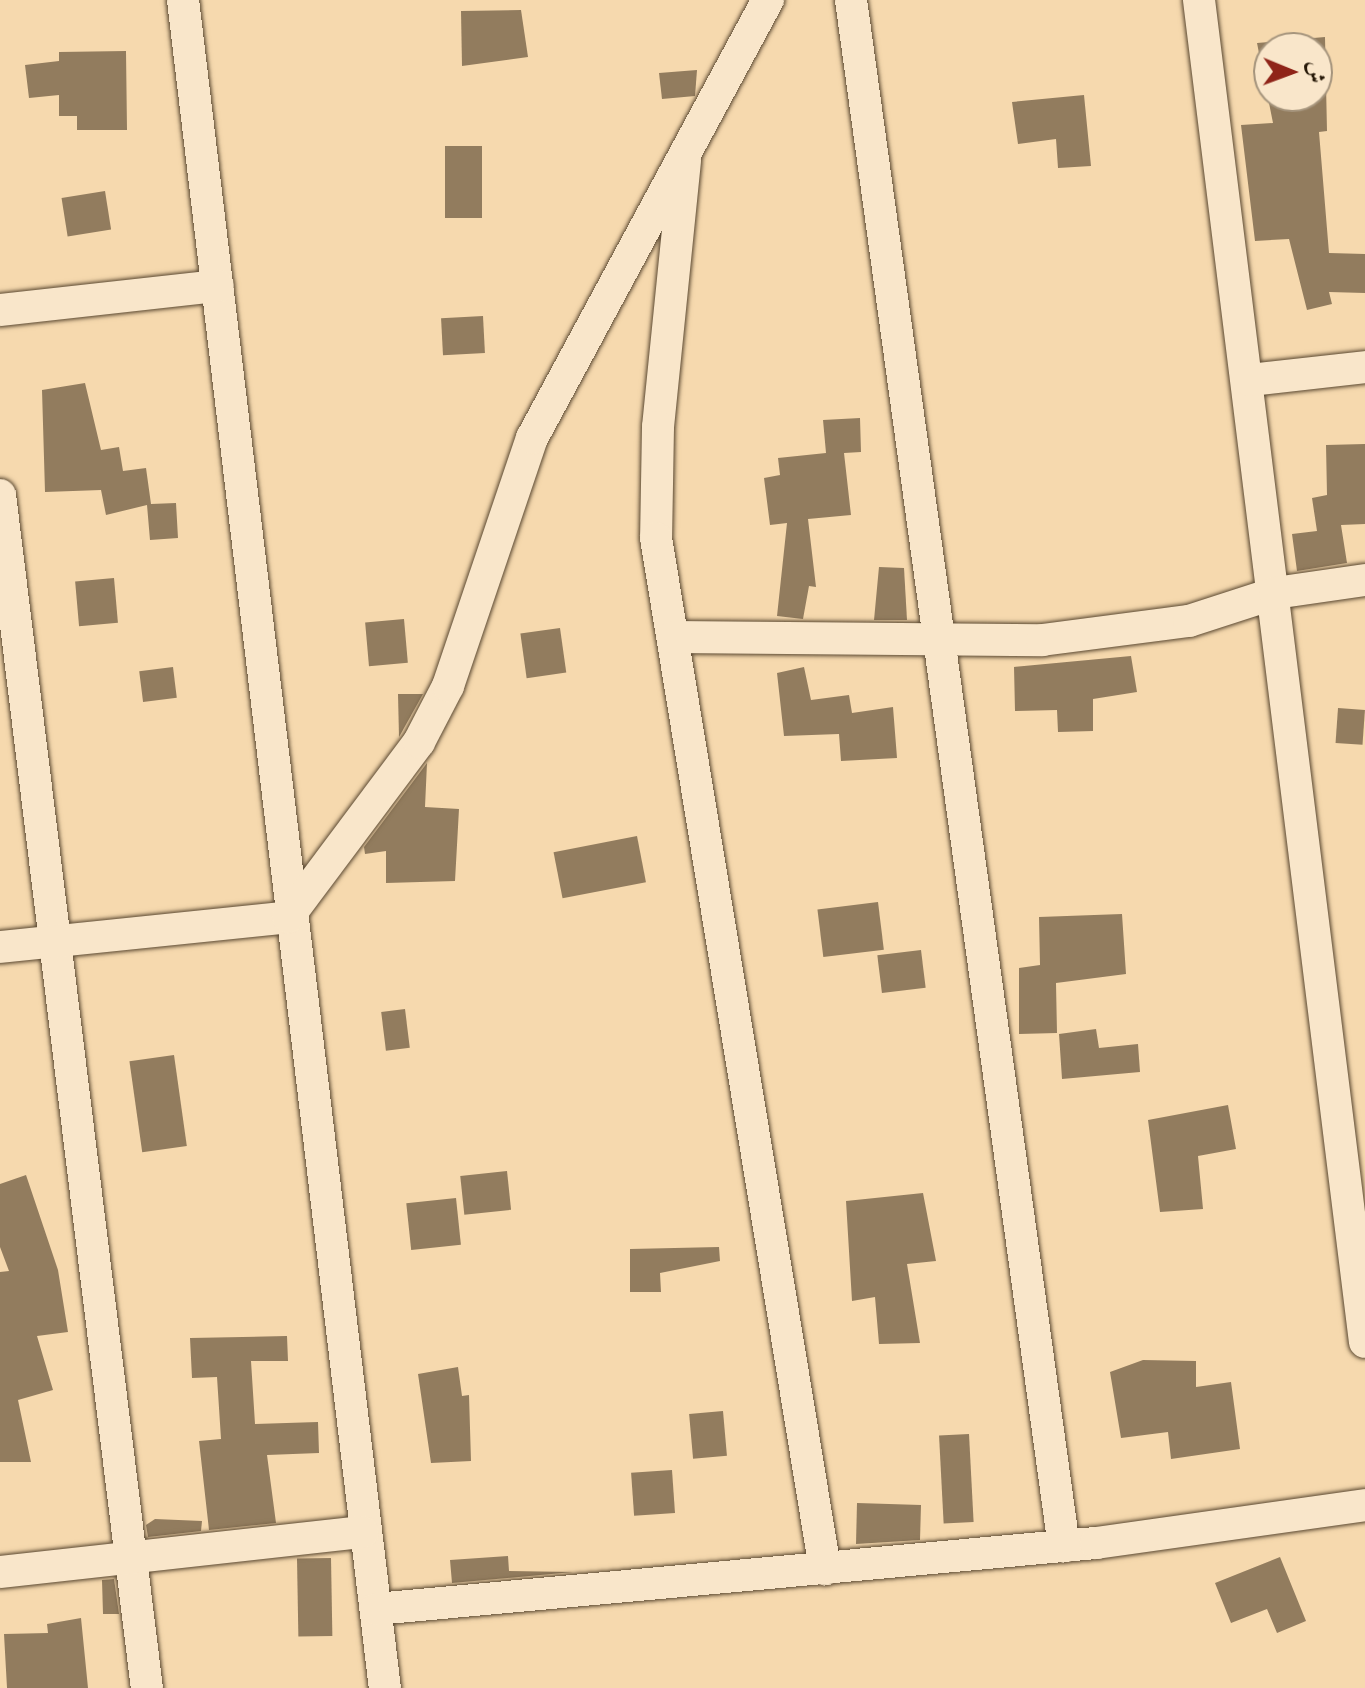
<!DOCTYPE html>
<meta charset="utf-8">
<style>
body{margin:0}
#map{position:relative;width:1365px;height:1688px;overflow:hidden;background:#f6d9ae;font-family:"Libre Bodoni",Amiri,serif}
div>[style]{position:absolute}
[style*='--x']{left:calc(var(--x)*1px);top:calc(var(--y)*1px);width:calc(var(--w)*1px);rotate:calc(var(--a)*1deg)}
.building>*{inset:0;background:#927c5e;transform-origin:0 0}
.roads{filter:drop-shadow(0 0 2px #5a4831) drop-shadow(0 0 2px #5a4831)}
.minor>*{height:32px;margin:-16px;padding:0 16px;transform-origin:16px;border-radius:16px;background:#f9e6ca}
span{translate:-50% -50%;white-space:nowrap;text-align:center;line-height:1.15;-webkit-text-stroke:8px #f9e6ca;paint-order:stroke}
.north{position:absolute;left:1253px;top:32px;width:80px;height:80px;box-sizing:border-box;background:#f9e6ca;border:2px solid #a5947c;border-radius:50%;rotate:91deg;font-size:22px;font-weight:700;line-height:32px;text-align:center;color:#261807}
.north::after{content:'';display:block;margin:auto;width:28px;height:36px;background:#8f2418;clip-path:polygon(50% 0,100% 100%,50% 72%,0 100%)}
</style>
<div id="map">
<div class="building">
<i style="clip-path:polygon(521px 10px,528px 57px,462px 66px,461px 11px)"></i>
<i style="clip-path:polygon(evenodd,1325px 37px,1327px 131px,1319px 132px,1329px 253px,1365px 254px,1365px 293px,1329px 292px,1332px 304px,1307px 310px,1289px 239px,1255px 241px,1241px 125px,1273px 123px,1257px 43px,1325px 37px,1269px 48px,1317px 48px,1317px 96px,1269px 96px,1269px 48px)"></i>
<i style="clip-path:polygon(126px 51px,127px 130px,77px 130px,77px 116px,59px 116px,59px 95px,29px 98px,25px 65px,59px 61px,59px 52px)"></i>
<i style="clip-path:polygon(697px 70px,695px 96px,662px 99px,659px 73px)"></i>
<i style="clip-path:polygon(1084px 95px,1091px 166px,1058px 168px,1056px 139px,1018px 144px,1012px 102px)"></i>
<i style="left:445px;top:146px;width:37px;height:72px"></i>
<i style="left:105px;top:191px;width:39px;height:44px;rotate:81deg"></i>
<i style="left:483px;top:316px;width:37px;height:42px;rotate:87deg"></i>
<i style="clip-path:polygon(85px 383px,101px 450px,119px 447px,123px 471px,146px 468px,151px 504px,176px 503px,178px 538px,150px 540px,147px 505px,106px 515px,101px 490px,45px 492px,42px 390px)"></i>
<i style="clip-path:polygon(860px 418px,861px 452px,844px 453px,851px 515px,808px 519px,816px 587px,809px 586px,803px 619px,777px 616px,787px 523px,770px 525px,764px 478px,780px 475px,778px 458px,826px 453px,823px 420px)"></i>
<i style="clip-path:polygon(1365px 444px,1365px 524px,1341px 525px,1347px 563px,1297px 571px,1292px 534px,1317px 531px,1312px 498px,1327px 495px,1326px 445px)"></i>
<i style="clip-path:polygon(879px 567px,904px 568px,907px 620px,874px 620px)"></i>
<i style="left:114px;top:578px;width:45px;height:39px;rotate:85deg"></i>
<i style="left:404px;top:619px;width:44px;height:39px;rotate:85deg"></i>
<i style="left:560px;top:628px;width:45px;height:40px;rotate:82deg"></i>
<i style="clip-path:polygon(1131px 656px,1137px 692px,1093px 699px,1093px 731px,1058px 732px,1057px 710px,1015px 711px,1014px 667px)"></i>
<i style="left:173px;top:667px;width:31px;height:34px;rotate:83deg"></i>
<i style="clip-path:polygon(804px 667px,811px 700px,849px 695px,852px 713px,893px 707px,897px 758px,841px 761px,839px 734px,784px 736px,777px 673px)"></i>
<i style="clip-path:polygon(398px 694px,423px 694px,399px 737px)"></i>
<i style="left:1338px;top:708px;width:27px;height:35px;rotate:4deg"></i>
<i style="clip-path:polygon(427px 763px,425px 807px,459px 809px,455px 881px,386px 883px,386px 851px,365px 854px,364px 847px)"></i>
<i style="left:637px;top:836px;width:47px;height:85px;rotate:79deg"></i>
<i style="left:878px;top:902px;width:48px;height:61px;rotate:83deg"></i>
<i style="clip-path:polygon(1122px 914px,1126px 974px,1056px 983px,1057px 1033px,1019px 1034px,1019px 968px,1040px 965px,1039px 917px)"></i>
<i style="left:921px;top:950px;width:38px;height:44px;rotate:83deg"></i>
<i style="left:405px;top:1009px;width:39px;height:24px;rotate:83deg"></i>
<i style="clip-path:polygon(1096px 1029px,1099px 1048px,1138px 1044px,1140px 1072px,1062px 1079px,1059px 1034px)"></i>
<i style="left:174px;top:1055px;width:92px;height:45px;rotate:82deg"></i>
<i style="clip-path:polygon(1228px 1105px,1236px 1149px,1198px 1156px,1203px 1209px,1160px 1212px,1148px 1120px)"></i>
<i style="left:507px;top:1171px;width:39px;height:47px;rotate:84deg"></i>
<i style="clip-path:polygon(26px 1175px,58px 1270px,68px 1332px,37px 1336px,53px 1390px,18px 1400px,31px 1462px,0 1462px,0 1272px,9px 1271px,0 1247px,0 1184px)"></i>
<i style="clip-path:polygon(923px 1193px,936px 1261px,907px 1264px,920px 1343px,879px 1344px,875px 1297px,852px 1301px,846px 1201px)"></i>
<i style="left:456px;top:1198px;width:47px;height:50px;rotate:84deg"></i>
<i style="clip-path:polygon(719px 1247px,720px 1261px,660px 1273px,661px 1292px,630px 1292px,630px 1249px)"></i>
<i style="clip-path:polygon(287px 1336px,288px 1361px,251px 1361px,255px 1424px,318px 1422px,319px 1453px,267px 1455px,276px 1523px,209px 1530px,199px 1441px,221px 1439px,217px 1377px,192px 1378px,190px 1338px)"></i>
<i style="clip-path:polygon(1143px 1360px,1196px 1361px,1196px 1387px,1231px 1382px,1240px 1449px,1171px 1459px,1168px 1432px,1121px 1438px,1110px 1372px)"></i>
<i style="clip-path:polygon(458px 1367px,462px 1396px,469px 1395px,471px 1461px,431px 1463px,418px 1374px)"></i>
<i style="left:723px;top:1411px;width:45px;height:34px;rotate:85deg"></i>
<i style="left:969px;top:1434px;width:88px;height:30px;rotate:87deg"></i>
<i style="left:672px;top:1470px;width:43px;height:41px;rotate:86deg"></i>
<i style="clip-path:polygon(857px 1503px,921px 1505px,920px 1540px,856px 1544px)"></i>
<i style="clip-path:polygon(155px 1519px,202px 1521px,201px 1531px,148px 1537px,146px 1525px)"></i>
<i style="clip-path:polygon(508px 1556px,509px 1571px,573px 1572px,452px 1583px,450px 1560px)"></i>
<i style="clip-path:polygon(1280px 1557px,1306px 1621px,1277px 1633px,1267px 1609px,1231px 1623px,1215px 1583px)"></i>
<i style="left:331px;top:1558px;width:78px;height:34px;rotate:89deg"></i>
<i style="clip-path:polygon(114px 1579px,119px 1614px,103px 1614px,102px 1580px)"></i>
<i style="clip-path:polygon(81px 1618px,88px 1688px,7px 1688px,4px 1634px,48px 1633px,47px 1624px)"></i>
</div>
<div class="roads">
<div class="minor">
<i style="--x:183;--y:0;--w:1700;--a:83.18"></i>
<i style="--x:851;--y:0;--w:1561;--a:82.16"></i>
<i style="--x:1199;--y:0;--w:1352;--a:82.95"></i>
<i style="--x:685;--y:161;--w:267;--a:95.8"></i>
<i style="--x:658;--y:427;--w:111;--a:91"></i>
<i style="--x:656;--y:538;--w:1045;--a:80.69"></i>
<i style="--x:0;--y:310;--w:219;--a:-6.3"></i>
<i style="--x:1250;--y:380;--w:116;--a:-6.4"></i>
<i style="--x:0;--y:495;--w:1202;--a:82.98"></i>
<i style="--x:673;--y:637;--w:369;--a:0.5"></i>
<i style="--x:1042;--y:640;--w:148;--a:-7.4"></i>
<i style="--x:1189;--y:621;--w:90;--a:-18"></i>
<i style="--x:1275;--y:593;--w:91;--a:-8.2"></i>
<i style="--x:0;--y:947;--w:290;--a:-5.9"></i>
<i style="--x:288;--y:917;--w:219;--a:-53.2"></i>
<i style="--x:419;--y:742;--w:63;--a:-62.6"></i>
<i style="--x:448;--y:686;--w:262;--a:-71.3"></i>
<i style="--x:532;--y:438;--w:498;--a:-61.7"></i>
<i style="--x:0;--y:1572;--w:365;--a:-6.3"></i>
<i style="--x:376;--y:1609;--w:723;--a:-5.24"></i>
<i style="--x:1096;--y:1543;--w:272;--a:-8"></i>
</div>
</div>
<div class="north">ش</div>
</div>
